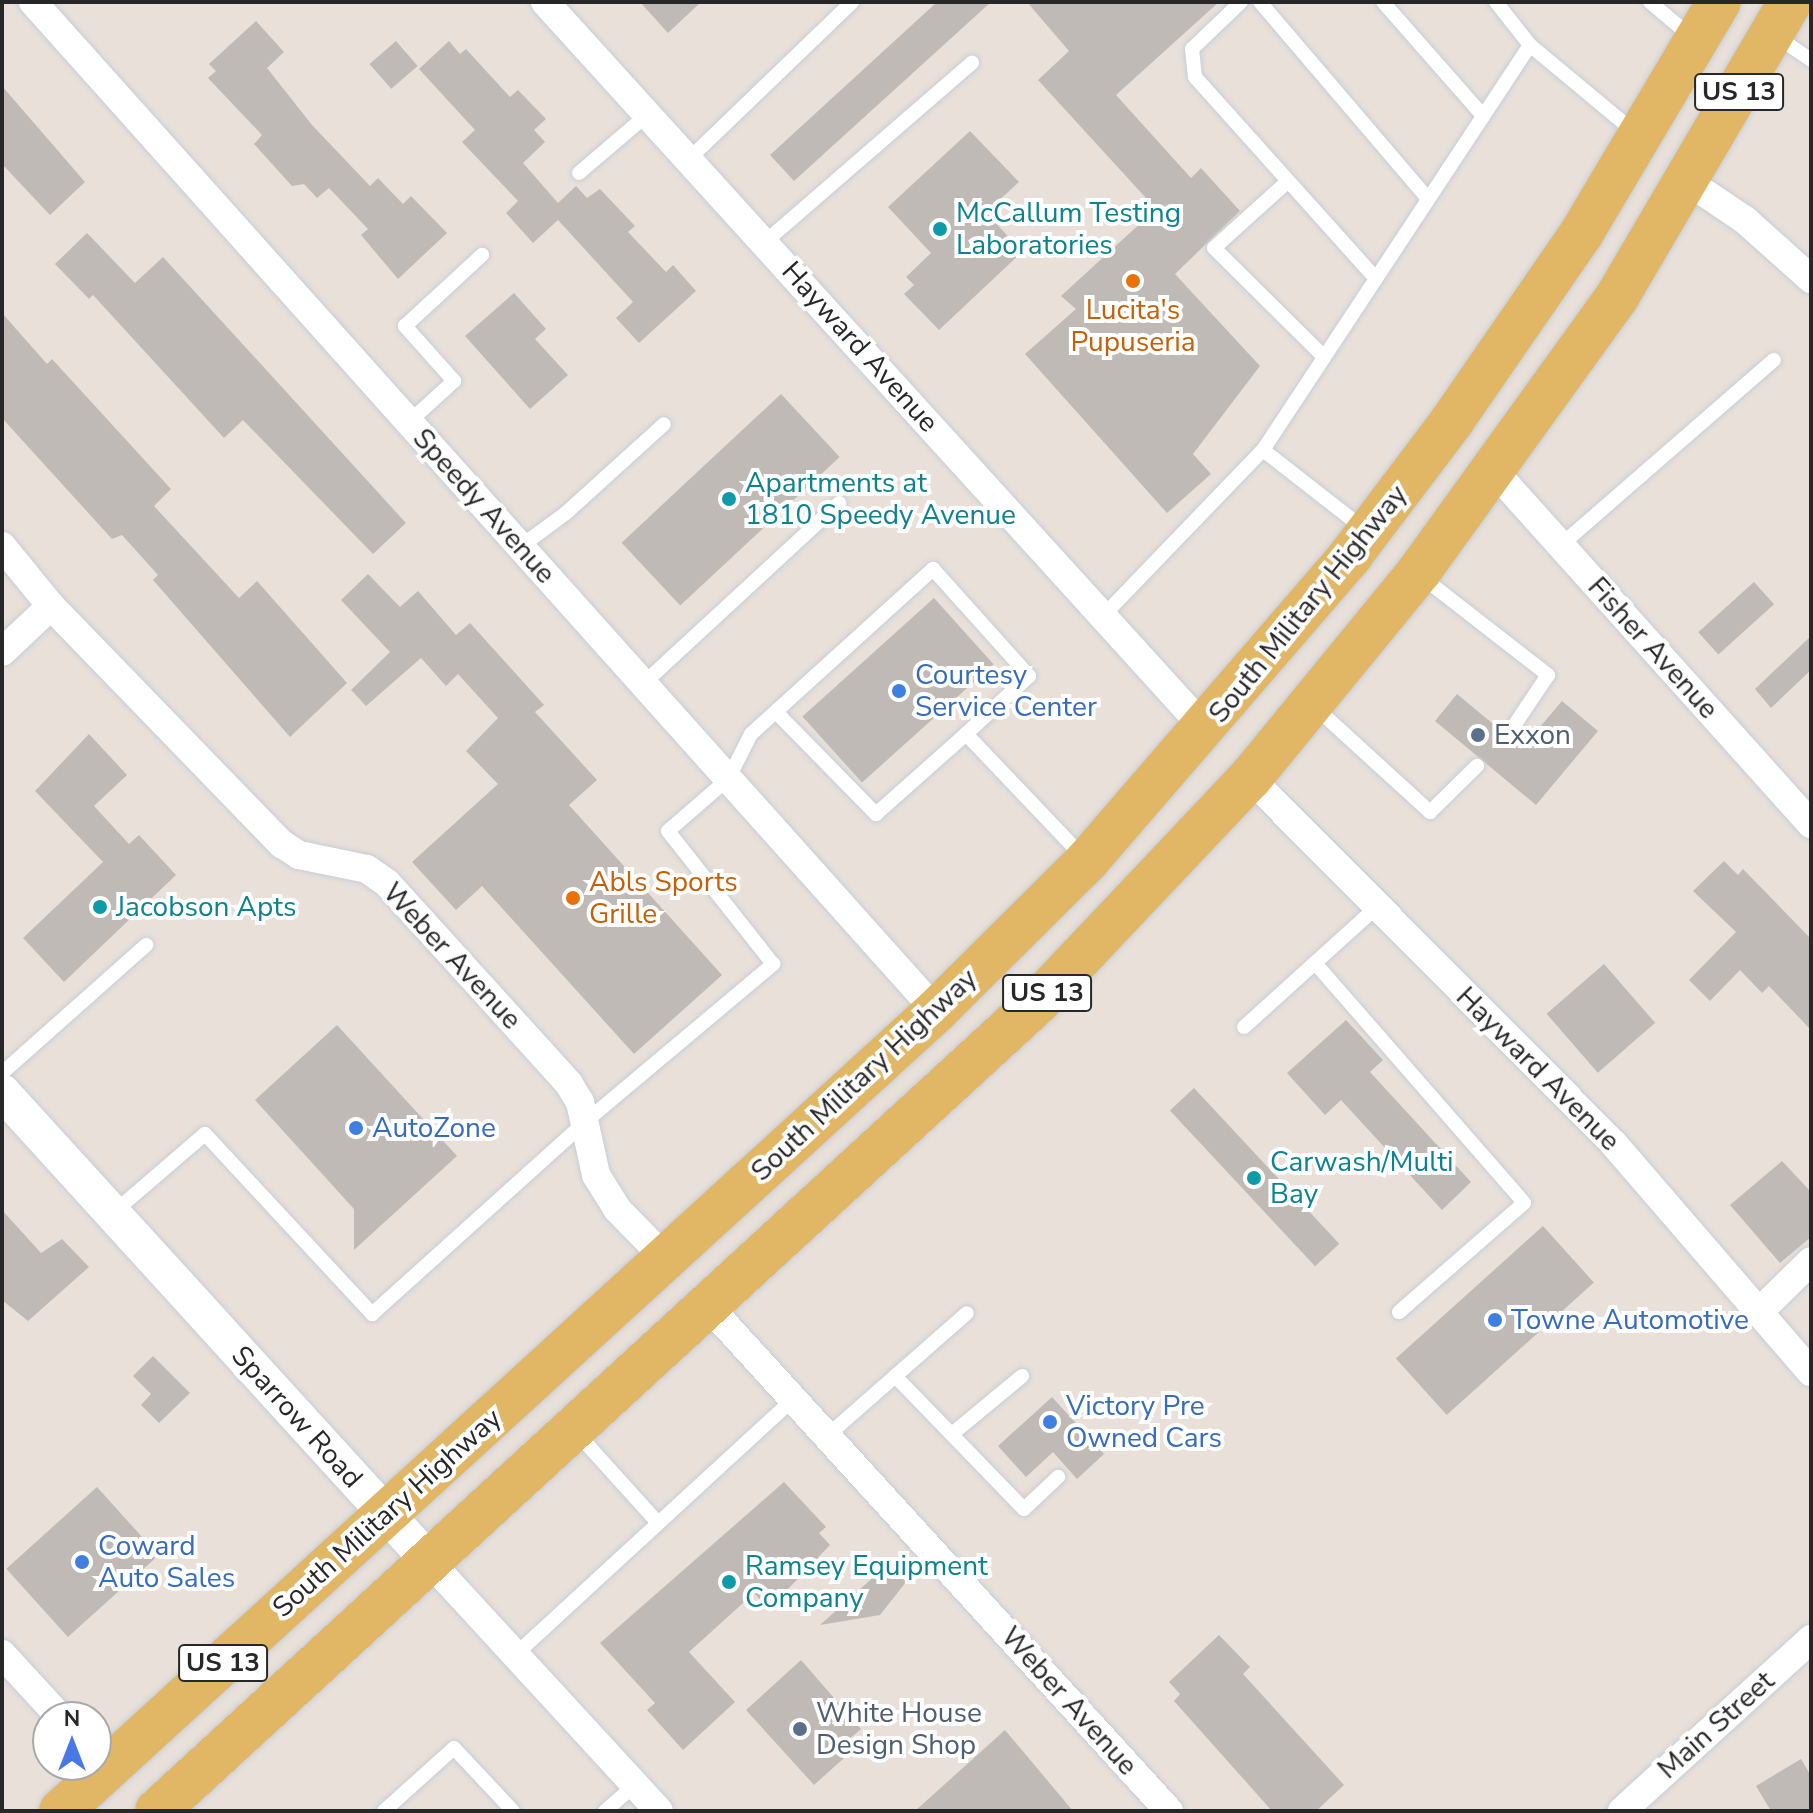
<!DOCTYPE html>
<style>
body{margin:0}
#map{position:relative;width:1813px;height:1813px;overflow:hidden;background:#e8e0d9;font-family:"Nunito Sans",sans-serif}
div>[style]{position:absolute}
[style*='--x']{left:calc(var(--x)*1px);top:calc(var(--y)*1px);width:calc(var(--w)*1px);rotate:calc(var(--a)*1deg)}
.building>*{inset:0;background:#c0bab6;transform-origin:0 0}
.roads{filter:drop-shadow(0 0 2px #c8cdd7) drop-shadow(0 0 2px #c8cdd7)}
.service>*{height:14px;margin:-7px;padding:0 7px;transform-origin:7px;border-radius:7px;background:#fff}
.minor>*{height:28px;margin:-14px;padding:0 14px;transform-origin:14px;border-radius:14px;background:#fff}
.tertiary>*{height:36px;margin:-18px;padding:0 18px;transform-origin:18px;border-radius:18px;background:#fff}
.primary>*{height:44px;margin:-22px;padding:0 22px;transform-origin:22px;border-radius:22px;background:#e1b665}
.dots>*{width:22px;height:22px;translate:-50% -50%;box-sizing:border-box;border:4px solid #fff;border-radius:50%}
span{translate:-50% -50%;white-space:nowrap;text-align:center;line-height:1.15;-webkit-text-stroke:8px #fff;paint-order:stroke}
.shield-label span{padding:2px 6px;background:#fff;border:2px solid;border-radius:6px;-webkit-text-stroke-width:0}
.shield-label{font-size:26px;color:#272727;font-weight:700}
.culture-label{font-size:28px;color:#0d838f}
.left{translate:0 -50%;text-align:left}
.food-label{font-size:28px;color:#c56008}
.street-label{font-size:28px;color:#272727}
.shop-label{font-size:28px;color:#366cbe}
.service-label{font-size:28px;color:#4e5e75}
.frame{position:absolute;inset:0;border:4px solid #272727;pointer-events:none}
.north{position:absolute;left:32px;top:1701px;width:80px;height:80px;box-sizing:border-box;background:#fff;border:2px solid #a9a9a9;border-radius:50%;rotate:0deg;font-size:22px;font-weight:700;line-height:32px;text-align:center;color:#272727}
.north::after{content:'';display:block;margin:auto;width:28px;height:36px;background:#4877e6;clip-path:polygon(50% 0,100% 100%,50% 72%,0 100%)}
</style>
<div id="map">
<div class="building">
<i style="clip-path:polygon(640px 2px,701px 2px,668px 33px)"></i>
<i style="clip-path:polygon(937px 2px,991px 2px,794px 181px,770px 155px)"></i>
<i style="clip-path:polygon(1027px 2px,1219px 2px,1116px 95px,1191px 178px,1201px 168px,1240px 211px,1175px 274px,1260px 366px,1193px 454px,1211px 474px,1167px 513px,1025px 354px,1076px 309px,1061px 296px,1156px 209px,1038px 80px,1069px 51px)"></i>
<i style="clip-path:polygon(256px 21px,284px 52px,267px 68px,312px 125px,370px 186px,378px 178px,403px 204px,411px 196px,447px 233px,398px 279px,361px 235px,368px 229px,329px 188px,317px 198px,304px 184px,292px 186px,254px 144px,262px 135px,208px 78px,216px 71px,209px 64px)"></i>
<i style="left:396px;top:41px;width:33px;height:35px;rotate:49deg"></i>
<i style="clip-path:polygon(449px 41px,460px 54px,466px 49px,510px 97px,518px 90px,546px 119px,534px 130px,545px 142px,523px 163px,558px 203px,576px 186px,587px 198px,600px 189px,635px 226px,628px 232px,666px 272px,673px 265px,696px 291px,639px 343px,616px 318px,633px 302px,558px 220px,533px 243px,506px 213px,518px 201px,462px 142px,475px 130px,419px 69px)"></i>
<i style="clip-path:polygon(2px 86px,85px 182px,50px 215px,2px 164px)"></i>
<i style="clip-path:polygon(970px 131px,1019px 182px,986px 212px,1022px 252px,939px 330px,904px 294px,914px 285px,906px 277px,931px 253px,888px 207px)"></i>
<i style="clip-path:polygon(87px 233px,135px 283px,163px 257px,406px 523px,373px 554px,243px 420px,224px 438px,93px 295px,89px 299px,55px 264px)"></i>
<i style="clip-path:polygon(514px 293px,546px 329px,535px 339px,568px 375px,530px 409px,465px 336px)"></i>
<i style="clip-path:polygon(2px 313px,47px 364px,52px 359px,171px 489px,154px 506px,239px 598px,257px 581px,347px 683px,290px 737px,153px 580px,158px 575px,122px 535px,112px 539px,2px 418px)"></i>
<i style="left:781px;top:394px;width:86px;height:218px;rotate:47deg"></i>
<i style="clip-path:polygon(368px 574px,400px 607px,418px 591px,456px 635px,470px 623px,544px 705px,535px 712px,597px 780px,569px 805px,722px 975px,634px 1054px,482px 886px,456px 910px,412px 862px,498px 784px,466px 751px,498px 718px,458px 674px,446px 686px,421px 658px,366px 706px,351px 690px,390px 652px,341px 600px)"></i>
<i style="left:1754px;top:582px;width:30px;height:75px;rotate:48deg"></i>
<i style="left:934px;top:598px;width:89px;height:177px;rotate:48deg"></i>
<i style="clip-path:polygon(1811px 636px,1811px 670px,1771px 708px,1755px 689px)"></i>
<i style="clip-path:polygon(1457px 694px,1522px 748px,1562px 701px,1598px 731px,1536px 805px,1435px 721px)"></i>
<i style="clip-path:polygon(89px 734px,127px 775px,94px 806px,129px 844px,139px 835px,176px 875px,64px 982px,23px 938px,103px 862px,35px 791px)"></i>
<i style="clip-path:polygon(1724px 861px,1738px 875px,1743px 869px,1811px 939px,1811px 1030px,1769px 986px,1762px 993px,1740px 970px,1710px 1001px,1689px 980px,1736px 932px,1693px 891px)"></i>
<i style="left:1604px;top:964px;width:78px;height:76px;rotate:49deg"></i>
<i style="clip-path:polygon(1346px 1020px,1383px 1060px,1370px 1072px,1471px 1182px,1442px 1210px,1341px 1100px,1325px 1115px,1287px 1073px)"></i>
<i style="clip-path:polygon(337px 1025px,457px 1156px,354px 1250px,354px 1209px,255px 1100px)"></i>
<i style="left:1194px;top:1088px;width:213px;height:33px;rotate:47deg"></i>
<i style="clip-path:polygon(1782px 1161px,1811px 1192px,1811px 1237px,1780px 1263px,1730px 1205px)"></i>
<i style="clip-path:polygon(2px 1210px,41px 1253px,62px 1239px,89px 1267px,28px 1321px,2px 1300px)"></i>
<i style="left:1543px;top:1226px;width:76px;height:198px;rotate:48deg"></i>
<i style="clip-path:polygon(153px 1356px,190px 1393px,159px 1423px,141px 1405px,151px 1394px,133px 1376px)"></i>
<i style="clip-path:polygon(1052px 1397px,1104px 1454px,1077px 1479px,1053px 1452px,1026px 1477px,998px 1446px)"></i>
<i style="clip-path:polygon(784px 1482px,826px 1527px,819px 1533px,830px 1545px,769px 1609px,754px 1593px,689px 1652px,735px 1702px,683px 1750px,647px 1710px,655px 1703px,600px 1643px)"></i>
<i style="left:97px;top:1487px;width:92px;height:122px;rotate:48deg"></i>
<i style="clip-path:polygon(888px 1564px,906px 1582px,880px 1615px,820px 1625px)"></i>
<i style="clip-path:polygon(1219px 1635px,1250px 1667px,1243px 1674px,1344px 1785px,1316px 1811px,1272px 1811px,1174px 1701px,1180px 1694px,1169px 1682px)"></i>
<i style="clip-path:polygon(801px 1660px,861px 1729px,847px 1741px,854px 1749px,814px 1785px,746px 1710px)"></i>
<i style="clip-path:polygon(1005px 1730px,1073px 1811px,915px 1811px)"></i>
<i style="clip-path:polygon(1801px 1759px,1811px 1776px,1811px 1811px,1771px 1811px,1756px 1786px)"></i>
</div>
<div class="roads">
<div class="service">
<i style="--x:1241;--y:2;--w:68;--a:136.2"></i>
<i style="--x:1192;--y:49;--w:28;--a:84"></i>
<i style="--x:1195;--y:77;--w:271;--a:48.1"></i>
<i style="--x:1260;--y:2;--w:259;--a:49.5"></i>
<i style="--x:1383;--y:2;--w:152;--a:48.7"></i>
<i style="--x:1650;--y:2;--w:57;--a:40.1"></i>
<i style="--x:1776;--y:36;--w:42;--a:34.4"></i>
<i style="--x:1530;--y:45;--w:139;--a:39.8"></i>
<i style="--x:688;--y:160;--w:228;--a:-43.9"></i>
<i style="--x:579;--y:173;--w:89;--a:-40.5"></i>
<i style="--x:1287;--y:182;--w:98;--a:137.9"></i>
<i style="--x:1214;--y:248;--w:155;--a:44.7"></i>
<i style="--x:765;--y:242;--w:274;--a:-40.9"></i>
<i style="--x:409;--y:422;--w:61;--a:-42.3"></i>
<i style="--x:454;--y:381;--w:74;--a:-131.7"></i>
<i style="--x:405;--y:326;--w:105;--a:-42.7"></i>
<i style="--x:1263;--y:450;--w:128;--a:38"></i>
<i style="--x:1561;--y:545;--w:282;--a:-41"></i>
<i style="--x:520;--y:547;--w:57;--a:-36.5"></i>
<i style="--x:566;--y:513;--w:132;--a:-42.2"></i>
<i style="--x:1422;--y:577;--w:160;--a:37.9"></i>
<i style="--x:1548;--y:675;--w:66;--a:123.9"></i>
<i style="--x:1103;--y:616;--w:231;--a:-46.1"></i>
<i style="--x:1263;--y:450;--w:485;--a:-56.6"></i>
<i style="--x:1530;--y:45;--w:55;--a:-128.3"></i>
<i style="--x:643;--y:684;--w:267;--a:-42.7"></i>
<i style="--x:1315;--y:707;--w:156;--a:42.4"></i>
<i style="--x:1430;--y:812;--w:66;--a:-44.4"></i>
<i style="--x:776;--y:712;--w:143;--a:45.6"></i>
<i style="--x:876;--y:814;--w:120;--a:-41.6"></i>
<i style="--x:1315;--y:963;--w:318;--a:48.9"></i>
<i style="--x:1524;--y:1203;--w:166;--a:138.9"></i>
<i style="--x:1244;--y:1027;--w:179;--a:-42.1"></i>
<i style="--x:2;--y:1073;--w:193;--a:-41.6"></i>
<i style="--x:113;--y:1213;--w:121;--a:-40.7"></i>
<i style="--x:205;--y:1134;--w:246;--a:47.1"></i>
<i style="--x:372;--y:1314;--w:287;--a:-42"></i>
<i style="--x:585;--y:1122;--w:246;--a:-40"></i>
<i style="--x:773;--y:964;--w:169;--a:-128.3"></i>
<i style="--x:668;--y:831;--w:79;--a:-40.9"></i>
<i style="--x:728;--y:779;--w:51;--a:-62.9"></i>
<i style="--x:751;--y:734;--w:246;--a:-42.2"></i>
<i style="--x:933;--y:569;--w:144;--a:48.1"></i>
<i style="--x:1029;--y:676;--w:86;--a:137.4"></i>
<i style="--x:966;--y:734;--w:173;--a:46.4"></i>
<i style="--x:895;--y:1376;--w:185;--a:45.9"></i>
<i style="--x:1024;--y:1509;--w:47;--a:-43.3"></i>
<i style="--x:575;--y:1431;--w:124;--a:47.9"></i>
<i style="--x:952;--y:1434;--w:91;--a:-39.6"></i>
<i style="--x:827;--y:1436;--w:186;--a:-41.3"></i>
<i style="--x:515;--y:1655;--w:378;--a:-42.6"></i>
<i style="--x:384;--y:1811;--w:94;--a:-42"></i>
<i style="--x:454;--y:1748;--w:86;--a:46.9"></i>
<i style="--x:605;--y:1811;--w:40;--a:-41"></i>
</div>
<div class="minor">
<i style="--x:33;--y:2;--w:1354;--a:48.17"></i>
<i style="--x:545;--y:2;--w:983;--a:47.76"></i>
<i style="--x:1687;--y:181;--w:70;--a:33.9"></i>
<i style="--x:1745;--y:220;--w:89;--a:41.8"></i>
<i style="--x:1495;--y:472;--w:473;--a:48.1"></i>
<i style="--x:2;--y:546;--w:77;--a:50.8"></i>
<i style="--x:51;--y:606;--w:332;--a:45.9"></i>
<i style="--x:282;--y:844;--w:20;--a:33"></i>
<i style="--x:299;--y:855;--w:69;--a:11.6"></i>
<i style="--x:367;--y:869;--w:24;--a:35"></i>
<i style="--x:387;--y:883;--w:271;--a:47.8"></i>
<i style="--x:569;--y:1084;--w:21;--a:59"></i>
<i style="--x:580;--y:1102;--w:75;--a:77.6"></i>
<i style="--x:596;--y:1175;--w:40;--a:58"></i>
<i style="--x:617;--y:1209;--w:70;--a:45.6"></i>
<i style="--x:2;--y:652;--w:67;--a:-43.2"></i>
<i style="--x:1250;--y:778;--w:515;--a:45.16"></i>
<i style="--x:1613;--y:1143;--w:303;--a:49.2"></i>
<i style="--x:710;--y:1308;--w:681;--a:47.62"></i>
<i style="--x:1760;--y:1311;--w:71;--a:-44.4"></i>
<i style="--x:430;--y:1562;--w:338;--a:47.4"></i>
<i style="--x:2;--y:1654;--w:86;--a:47.4"></i>
<i style="--x:1622;--y:1811;--w:256;--a:-42.3"></i>
</div>
<div class="tertiary">
<i style="--x:2;--y:1092;--w:636;--a:47.68"></i>
</div>
<div class="primary">
<i style="--x:61;--y:1811;--w:1186;--a:-42.44"></i>
<i style="--x:936;--y:1011;--w:213;--a:-44.8"></i>
<i style="--x:1087;--y:861;--w:403;--a:-49.2"></i>
<i style="--x:1350;--y:556;--w:169;--a:-52.9"></i>
<i style="--x:1452;--y:421;--w:227;--a:-55.4"></i>
<i style="--x:1581;--y:234;--w:270;--a:-59.3"></i>
<i style="--x:157;--y:1811;--w:1196;--a:-42.56"></i>
<i style="--x:1038;--y:1002;--w:308;--a:-46.6"></i>
<i style="--x:1250;--y:778;--w:269;--a:-50.7"></i>
<i style="--x:1420;--y:570;--w:337;--a:-54.2"></i>
<i style="--x:1617;--y:297;--w:342;--a:-59.6"></i>
</div>
</div>
<div class="dots">
<i style="left:940px;top:229px;background:#0f9aa8"></i>
<i style="left:1133px;top:281px;background:#e8710a"></i>
<i style="left:729px;top:499px;background:#0f9aa8"></i>
<i style="left:899px;top:691px;background:#3f7fe0"></i>
<i style="left:1478px;top:735px;background:#5c6f8a"></i>
<i style="left:573px;top:898px;background:#e8710a"></i>
<i style="left:100px;top:907px;background:#0f9aa8"></i>
<i style="left:356px;top:1128px;background:#3f7fe0"></i>
<i style="left:1254px;top:1178px;background:#0f9aa8"></i>
<i style="left:1495px;top:1320px;background:#3f7fe0"></i>
<i style="left:1050px;top:1422px;background:#3f7fe0"></i>
<i style="left:82px;top:1562px;background:#3f7fe0"></i>
<i style="left:729px;top:1582px;background:#0f9aa8"></i>
<i style="left:800px;top:1729px;background:#5c6f8a"></i>
</div>
<div class="shield-label">
<span style="left:1739px;top:92px">US 13</span>
<span style="left:1047px;top:993px">US 13</span>
<span style="left:223px;top:1663px">US 13</span>
</div>
<div class="culture-label">
<span class="left" style="left:956px;top:229px">McCallum Testing<br>Laboratories</span>
<span class="left" style="left:745px;top:499px">Apartments at<br>1810 Speedy Avenue</span>
<span class="left" style="left:116px;top:907px">Jacobson Apts</span>
<span class="left" style="left:1270px;top:1178px">Carwash/Multi<br>Bay</span>
<span class="left" style="left:745px;top:1582px">Ramsey Equipment<br>Company</span>
</div>
<div class="food-label">
<span style="left:1133px;top:326px">Lucita's<br>Pupuseria</span>
<span class="left" style="left:589px;top:898px">Abls Sports<br>Grille</span>
</div>
<div class="street-label">
<span style="left:860px;top:347px;rotate:48deg">Hayward Avenue</span>
<span style="left:484px;top:506px;rotate:48deg">Speedy Avenue</span>
<span style="left:1308px;top:604px;rotate:-51deg">South Military Highway</span>
<span style="left:1653px;top:648px;rotate:48deg">Fisher Avenue</span>
<span style="left:452px;top:956px;rotate:47deg">Weber Avenue</span>
<span style="left:1538px;top:1069px;rotate:45deg">Hayward Avenue</span>
<span style="left:864px;top:1075px;rotate:-43deg">South Military Highway</span>
<span style="left:297px;top:1417px;rotate:48deg">Sparrow Road</span>
<span style="left:387px;top:1513px;rotate:-42deg">South Military Highway</span>
<span style="left:1069px;top:1701px;rotate:48deg">Weber Avenue</span>
<span style="left:1716px;top:1725px;rotate:-42deg">Main Street</span>
</div>
<div class="shop-label">
<span class="left" style="left:915px;top:691px">Courtesy<br>Service Center</span>
<span class="left" style="left:372px;top:1128px">AutoZone</span>
<span class="left" style="left:1511px;top:1320px">Towne Automotive</span>
<span class="left" style="left:1066px;top:1422px">Victory Pre<br>Owned Cars</span>
<span class="left" style="left:98px;top:1562px">Coward<br>Auto Sales</span>
</div>
<div class="service-label">
<span class="left" style="left:1494px;top:735px">Exxon</span>
<span class="left" style="left:816px;top:1729px">White House<br>Design Shop</span>
</div>
<div class="frame"></div>
<div class="north">N</div>
</div>
